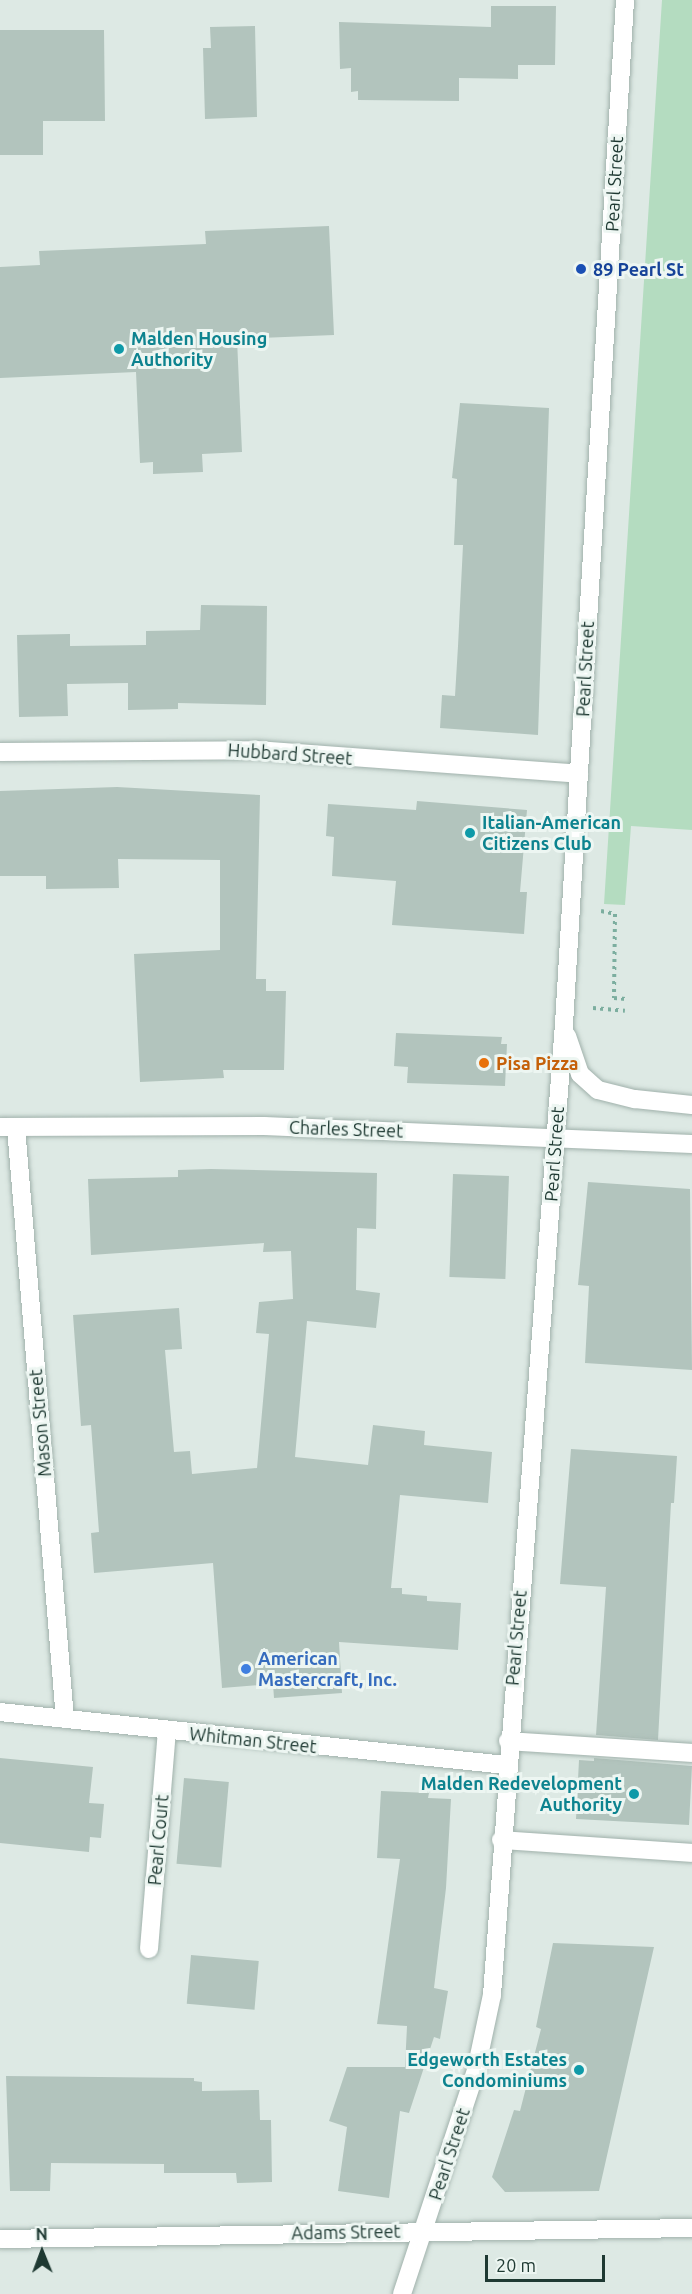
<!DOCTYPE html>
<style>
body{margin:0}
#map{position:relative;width:692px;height:2294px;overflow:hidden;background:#dde9e4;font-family:Ubuntu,sans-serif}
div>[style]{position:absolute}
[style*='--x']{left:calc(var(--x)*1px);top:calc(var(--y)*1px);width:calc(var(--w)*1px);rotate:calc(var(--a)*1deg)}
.green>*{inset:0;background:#b4dcc0}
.building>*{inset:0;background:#b2c4bd;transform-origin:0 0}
.path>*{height:4px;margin-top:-2px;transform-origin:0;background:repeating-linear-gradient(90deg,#7cae9f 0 3px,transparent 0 7.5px)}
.roads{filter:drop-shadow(0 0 2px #a0b1ab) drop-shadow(0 0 2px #a0b1ab)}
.service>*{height:18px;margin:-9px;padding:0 9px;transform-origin:9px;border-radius:9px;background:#fff}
.minor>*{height:18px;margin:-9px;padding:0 9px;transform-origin:9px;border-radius:9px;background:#fff}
.tertiary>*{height:18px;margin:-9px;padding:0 9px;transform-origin:9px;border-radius:9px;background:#fff}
.dots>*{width:16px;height:16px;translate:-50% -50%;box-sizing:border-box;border:3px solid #edf6f2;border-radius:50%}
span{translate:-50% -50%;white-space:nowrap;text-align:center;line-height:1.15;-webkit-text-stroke:6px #edf6f2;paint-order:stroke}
.street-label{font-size:18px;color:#1e3932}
.transit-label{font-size:18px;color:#164399;font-weight:700}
.left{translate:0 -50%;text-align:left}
.culture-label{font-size:18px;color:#0d838f;font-weight:700}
.right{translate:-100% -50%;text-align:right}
.food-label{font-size:18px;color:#c56008;font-weight:700}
.shop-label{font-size:18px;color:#366cbe;font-weight:700}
.north{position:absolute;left:12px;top:2222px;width:60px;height:60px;-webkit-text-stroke:4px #edf6f2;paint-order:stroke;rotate:359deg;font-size:16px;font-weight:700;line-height:24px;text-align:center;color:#1e3932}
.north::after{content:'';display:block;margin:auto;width:21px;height:27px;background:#1e3932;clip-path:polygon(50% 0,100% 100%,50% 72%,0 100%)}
.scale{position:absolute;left:485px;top:2255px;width:120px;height:27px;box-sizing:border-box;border:3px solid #1e3932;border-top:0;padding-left:8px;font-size:18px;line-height:21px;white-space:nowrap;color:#1e3932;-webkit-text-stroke:4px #edf6f2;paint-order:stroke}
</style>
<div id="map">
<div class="green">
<i style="clip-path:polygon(662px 0,692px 0,692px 830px,631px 826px,625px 905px,604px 904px)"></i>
</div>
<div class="building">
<i style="clip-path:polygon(491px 6px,556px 6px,555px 65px,518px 65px,518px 79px,459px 78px,459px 101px,358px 100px,358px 91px,351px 92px,351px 68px,340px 69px,339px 22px,491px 27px)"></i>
<i style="clip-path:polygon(255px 26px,257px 117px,205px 119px,203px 48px,211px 48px,210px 27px)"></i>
<i style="clip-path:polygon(0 30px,104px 30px,105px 121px,43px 121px,43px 155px,0 155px)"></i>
<i style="clip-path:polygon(329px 226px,334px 335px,237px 339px,242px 452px,202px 454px,203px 472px,153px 474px,153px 462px,140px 463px,136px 372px,0 378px,0 267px,40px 265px,39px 251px,206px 244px,205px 231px)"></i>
<i style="clip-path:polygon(460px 403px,549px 408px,538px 735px,440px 728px,442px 695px,455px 696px,458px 646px,463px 545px,454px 545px,457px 479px,452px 478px)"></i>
<i style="clip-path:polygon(201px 605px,267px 606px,266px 705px,178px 703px,178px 709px,128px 710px,128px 683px,67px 684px,68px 716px,19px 717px,17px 635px,70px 634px,70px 646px,146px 645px,146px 631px,200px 630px)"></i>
<i style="clip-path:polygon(117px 787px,260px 795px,256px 979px,266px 979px,266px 991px,286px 991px,284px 1070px,223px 1070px,224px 1078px,140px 1082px,134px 954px,220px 950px,220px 860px,118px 859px,119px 888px,46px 889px,46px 876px,0 876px,0 791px)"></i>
<i style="clip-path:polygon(417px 801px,527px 810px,520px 892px,527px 892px,524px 934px,392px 925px,396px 881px,332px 876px,334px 837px,326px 836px,328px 804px,416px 810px)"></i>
<i style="clip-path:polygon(396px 1033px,502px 1037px,501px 1044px,507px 1044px,505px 1086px,407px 1083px,408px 1067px,394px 1066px)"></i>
<i style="clip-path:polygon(211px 1169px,377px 1173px,376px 1229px,357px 1228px,356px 1290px,380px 1293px,376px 1328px,307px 1321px,295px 1457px,368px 1465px,373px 1425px,425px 1431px,424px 1445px,492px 1452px,488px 1503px,400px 1495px,391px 1588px,402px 1588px,402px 1594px,427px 1596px,427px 1601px,461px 1603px,458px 1650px,339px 1642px,342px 1693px,274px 1698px,273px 1684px,222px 1688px,213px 1563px,94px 1573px,91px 1533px,99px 1532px,91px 1425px,81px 1426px,73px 1315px,179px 1308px,182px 1349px,165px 1350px,174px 1452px,190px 1451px,192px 1474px,257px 1468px,269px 1334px,256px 1333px,259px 1302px,293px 1299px,291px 1251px,263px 1252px,264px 1243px,91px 1255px,88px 1179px,178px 1177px,178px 1170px)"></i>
<i style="left:453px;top:1174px;width:56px;height:103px;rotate:2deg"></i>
<i style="clip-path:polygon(588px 1182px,690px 1189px,692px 1370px,585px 1363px,589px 1286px,578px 1285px)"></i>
<i style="clip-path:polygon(571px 1449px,677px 1456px,674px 1503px,671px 1503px,658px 1740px,596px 1735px,606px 1587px,560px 1584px)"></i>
<i style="clip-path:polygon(0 1758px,93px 1767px,89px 1803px,104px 1804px,101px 1838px,90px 1837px,89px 1852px,0 1843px)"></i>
<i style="clip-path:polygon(594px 1758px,692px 1766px,689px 1825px,576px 1819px,579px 1760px,594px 1761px)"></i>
<i style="left:184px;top:1778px;width:45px;height:86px;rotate:5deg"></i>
<i style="clip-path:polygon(381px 1791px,429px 1793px,428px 1798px,451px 1799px,446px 1888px,434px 1988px,448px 1991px,440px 2039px,434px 2037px,409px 2113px,400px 2111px,389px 2198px,338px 2191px,347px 2127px,329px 2121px,347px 2067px,405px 2067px,407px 2026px,377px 2024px,400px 1859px,377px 1858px)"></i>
<i style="clip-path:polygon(553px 1943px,654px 1947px,599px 2191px,505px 2192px,492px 2177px,514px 2110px,520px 2111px,541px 2029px,536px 2027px)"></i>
<i style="left:191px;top:1955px;width:68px;height:49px;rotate:5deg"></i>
<i style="clip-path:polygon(6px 2076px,194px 2078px,194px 2081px,202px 2082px,202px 2091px,259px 2090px,260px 2120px,271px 2120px,272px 2182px,237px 2183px,236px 2173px,164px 2173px,164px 2164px,51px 2163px,50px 2191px,10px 2191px)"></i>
</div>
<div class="path">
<i style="--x:601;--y:911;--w:14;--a:12"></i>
<i style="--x:615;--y:914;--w:84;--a:90.7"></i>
<i style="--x:614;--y:998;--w:12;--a:5"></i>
<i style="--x:593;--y:1008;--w:32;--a:5"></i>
</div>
<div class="roads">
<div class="service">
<i style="--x:508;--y:1741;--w:184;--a:3.7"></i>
<i style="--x:501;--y:1840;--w:191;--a:3.9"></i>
</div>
<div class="minor">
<i style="--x:0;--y:752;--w:256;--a:-0.4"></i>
<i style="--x:256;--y:750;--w:324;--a:4.2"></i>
<i style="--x:16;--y:1127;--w:594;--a:85.27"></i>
<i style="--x:0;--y:1712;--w:509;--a:5.98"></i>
<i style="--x:149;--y:1949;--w:219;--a:-85.3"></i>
<i style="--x:0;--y:2239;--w:692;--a:-0.91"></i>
</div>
<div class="tertiary">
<i style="--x:567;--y:1036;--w:40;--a:71.1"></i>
<i style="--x:580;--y:1074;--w:24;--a:42"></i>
<i style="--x:598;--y:1090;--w:38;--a:14"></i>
<i style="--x:635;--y:1099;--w:57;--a:6"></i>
<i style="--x:0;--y:1127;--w:264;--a:-0.2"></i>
<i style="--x:264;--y:1126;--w:428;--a:2.4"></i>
<i style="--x:402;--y:2294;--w:236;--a:-71.7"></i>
<i style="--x:476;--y:2070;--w:77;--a:-78"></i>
<i style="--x:492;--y:1995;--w:974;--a:-85.76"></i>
<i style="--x:564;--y:1024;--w:1026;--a:-86.59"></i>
</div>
</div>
<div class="dots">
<i style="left:581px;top:269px;background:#1a4fb4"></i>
<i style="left:119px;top:349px;background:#0f9aa8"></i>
<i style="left:470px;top:833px;background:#0f9aa8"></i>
<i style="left:484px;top:1063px;background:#e8710a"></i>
<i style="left:246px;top:1669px;background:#3f7fe0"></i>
<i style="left:634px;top:1794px;background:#0f9aa8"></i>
<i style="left:579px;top:2070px;background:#0f9aa8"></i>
</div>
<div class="street-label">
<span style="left:614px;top:184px;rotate:-87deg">Pearl Street</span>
<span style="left:585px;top:669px;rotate:-87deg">Pearl Street</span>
<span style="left:290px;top:754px;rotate:4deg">Hubbard Street</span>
<span style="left:346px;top:1129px;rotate:2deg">Charles Street</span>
<span style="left:554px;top:1154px;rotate:-86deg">Pearl Street</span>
<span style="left:40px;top:1423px;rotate:-95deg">Mason Street</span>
<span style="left:516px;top:1638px;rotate:-85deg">Pearl Street</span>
<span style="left:253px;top:1740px;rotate:6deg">Whitman Street</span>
<span style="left:158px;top:1840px;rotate:-85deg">Pearl Court</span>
<span style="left:449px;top:2154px;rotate:-72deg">Pearl Street</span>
<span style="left:346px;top:2232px;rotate:-1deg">Adams Street</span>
</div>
<div class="transit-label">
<span class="left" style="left:593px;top:269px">89 Pearl St</span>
</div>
<div class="culture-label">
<span class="left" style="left:131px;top:349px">Malden Housing<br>Authority</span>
<span class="left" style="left:482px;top:833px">Italian-American<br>Citizens Club</span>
<span class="right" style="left:622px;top:1794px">Malden Redevelopment<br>Authority</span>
<span class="right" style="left:567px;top:2070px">Edgeworth Estates<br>Condominiums</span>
</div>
<div class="food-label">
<span class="left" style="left:496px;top:1063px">Pisa Pizza</span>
</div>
<div class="shop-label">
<span class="left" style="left:258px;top:1669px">American<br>Mastercraft, Inc.</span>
</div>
<div class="north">N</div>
<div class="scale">20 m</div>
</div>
